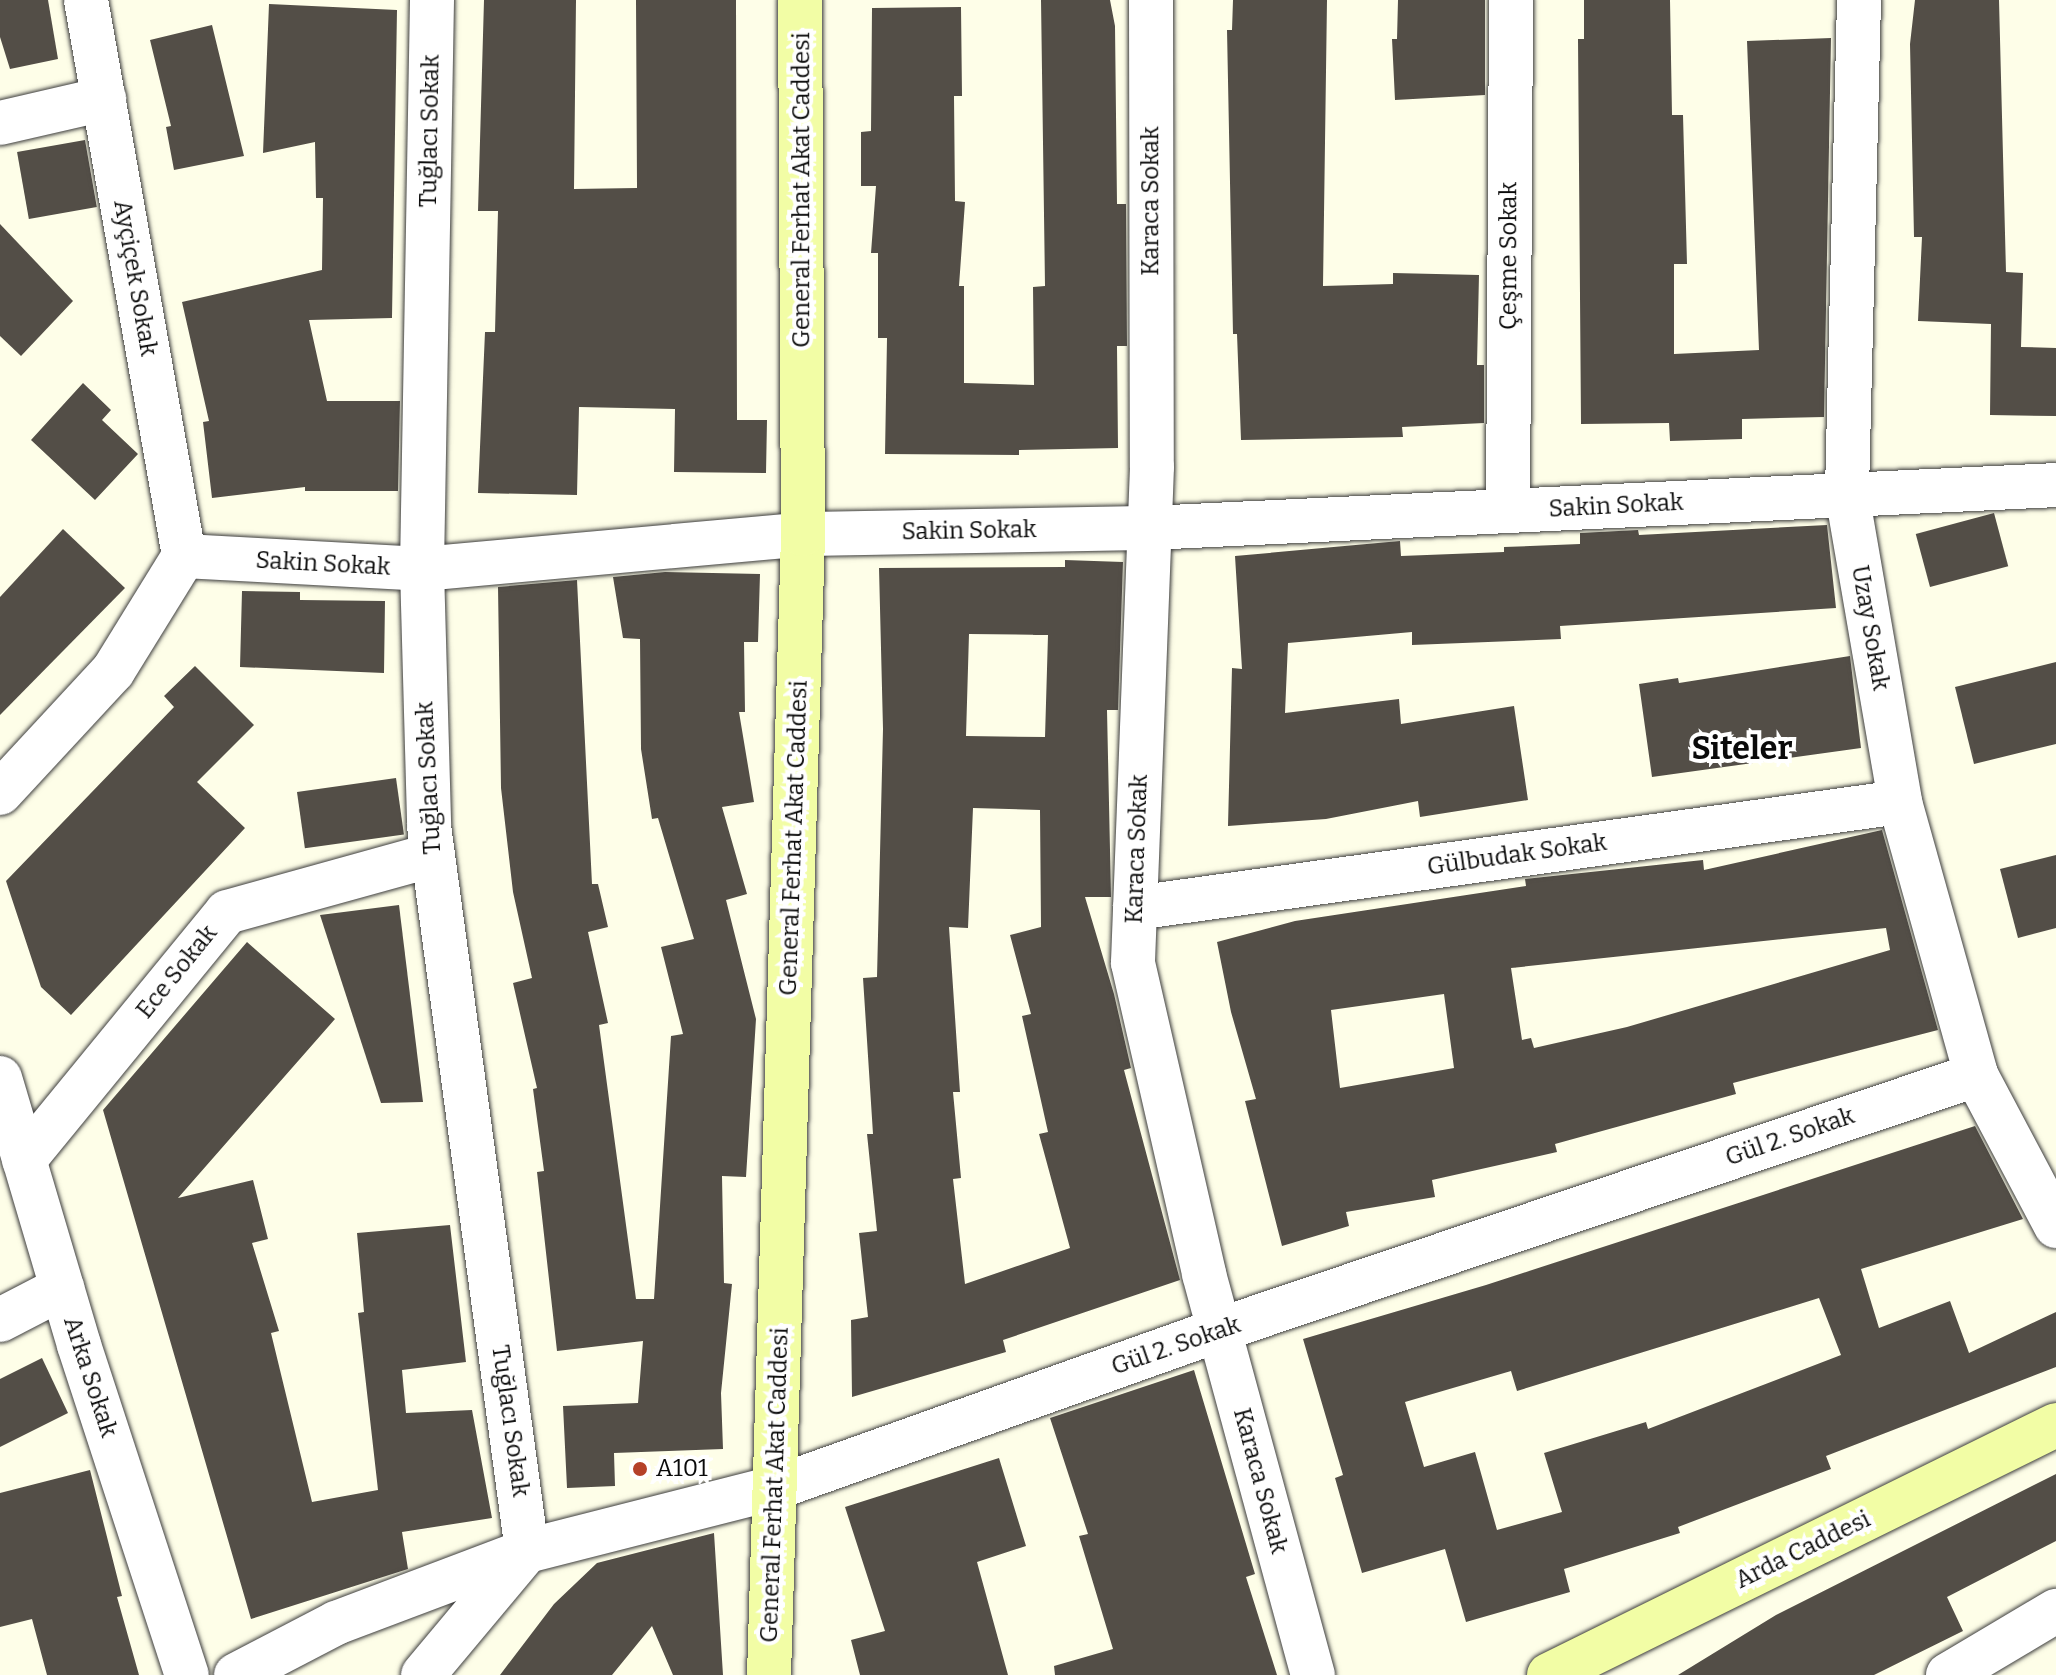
<!DOCTYPE html>
<meta charset="utf-8">
<style>
body{margin:0}
#map{position:relative;width:2056px;height:1675px;overflow:hidden;background:#fefee8;font-family:Bitter,serif}
div>[style]{position:absolute}
[style*='--x']{left:calc(var(--x)*1px);top:calc(var(--y)*1px);width:calc(var(--w)*1px);rotate:calc(var(--a)*1deg)}
.building>*{inset:0;background:#534e47;transform-origin:0 0}
.roads{filter:drop-shadow(0 0 2px #3d3d3d) drop-shadow(0 0 2px #3d3d3d)}
.street>*{height:44px;margin:-22px;padding:0 22px;transform-origin:22px;border-radius:22px;background:#fff}
.secondary>*{height:44px;margin:-22px;padding:0 22px;transform-origin:22px;border-radius:22px;background:#f2fda5}
.dots>*{width:22px;height:22px;translate:-50% -50%;box-sizing:border-box;border:4px solid #fff;border-radius:50%}
span{translate:-50% -50%;white-space:nowrap;text-align:center;line-height:1.15;-webkit-text-stroke:8px #fff;paint-order:stroke}
.street-label{font-size:24px;color:#0a0a0a}
.poi-label{font-size:24px;color:#0a0a0a}
.left{translate:0 -50%;text-align:left}
.district-label{font-size:32px;color:#0a0a0a;font-weight:700}
</style>
<div id="map">
<div class="building">
<i style="clip-path:polygon(0 0,48px 0,58px 59px,10px 69px,0 37px)"></i>
<i style="clip-path:polygon(484px 0,576px 0,574px 189px,637px 188px,636px 0,736px 0,737px 420px,767px 420px,766px 473px,674px 472px,675px 409px,579px 407px,577px 495px,478px 493px,485px 332px,495px 332px,498px 211px,478px 211px)"></i>
<i style="clip-path:polygon(1041px 0,1110px 0,1115px 26px,1117px 204px,1126px 204px,1127px 346px,1117px 346px,1118px 448px,1019px 450px,1019px 455px,885px 454px,887px 338px,878px 338px,878px 253px,871px 253px,876px 186px,861px 186px,861px 132px,871px 131px,872px 8px,961px 7px,962px 96px,954px 96px,955px 201px,965px 202px,959px 286px,964px 286px,964px 383px,1034px 385px,1033px 287px,1045px 286px)"></i>
<i style="clip-path:polygon(1233px 0,1327px 0,1323px 286px,1393px 284px,1393px 273px,1479px 275px,1477px 365px,1484px 365px,1484px 423px,1402px 427px,1403px 437px,1241px 440px,1237px 334px,1233px 334px,1227px 30px,1232px 30px)"></i>
<i style="clip-path:polygon(1398px 0,1485px 0,1485px 95px,1395px 100px,1392px 39px,1397px 39px)"></i>
<i style="clip-path:polygon(1584px 0,1670px 0,1672px 115px,1683px 115px,1687px 264px,1674px 264px,1674px 354px,1759px 350px,1747px 41px,1831px 38px,1824px 417px,1742px 419px,1742px 439px,1670px 441px,1669px 423px,1581px 424px,1578px 39px,1584px 39px)"></i>
<i style="clip-path:polygon(1915px 0,1999px 0,2006px 272px,2023px 273px,2021px 347px,2056px 348px,2056px 416px,1990px 415px,1991px 324px,1918px 321px,1922px 237px,1914px 237px,1910px 44px)"></i>
<i style="clip-path:polygon(269px 4px,397px 10px,392px 318px,309px 320px,327px 401px,400px 401px,398px 491px,305px 491px,305px 487px,212px 498px,203px 422px,209px 421px,182px 302px,322px 270px,323px 198px,316px 198px,315px 142px,263px 153px)"></i>
<i style="clip-path:polygon(212px 25px,244px 156px,174px 170px,166px 127px,171px 126px,150px 40px)"></i>
<i style="left:85px;top:140px;width:68px;height:69px;rotate:80deg"></i>
<i style="clip-path:polygon(0 224px,73px 301px,21px 356px,0 336px)"></i>
<i style="clip-path:polygon(83px 383px,111px 410px,102px 420px,138px 454px,95px 500px,31px 440px)"></i>
<i style="left:1994px;top:513px;width:55px;height:81px;rotate:75deg"></i>
<i style="clip-path:polygon(1827px 525px,1836px 608px,1560px 626px,1561px 639px,1412px 645px,1412px 632px,1288px 643px,1285px 713px,1399px 699px,1401px 724px,1514px 706px,1528px 800px,1420px 817px,1418px 801px,1326px 819px,1228px 826px,1232px 668px,1242px 669px,1235px 556px,1400px 541px,1401px 556px,1504px 552px,1504px 547px,1580px 544px,1580px 533px,1638px 530px,1639px 535px)"></i>
<i style="clip-path:polygon(63px 529px,125px 588px,0 715px,0 597px)"></i>
<i style="clip-path:polygon(evenodd,1065px 560px,1123px 562px,1118px 710px,1107px 710px,1111px 897px,1085px 897px,1114px 994px,1131px 1068px,1124px 1070px,1180px 1280px,1003px 1340px,1006px 1352px,852px 1397px,851px 1320px,868px 1317px,859px 1233px,877px 1231px,867px 1134px,873px 1134px,863px 978px,877px 977px,883px 729px,879px 568px,1065px 567px,1065px 560px,969px 634px,1048px 635px,1045px 737px,966px 736px,969px 634px,1065px 560px,973px 808px,1040px 810px,1041px 927px,1010px 935px,1031px 1014px,1022px 1016px,1048px 1132px,1039px 1134px,1070px 1248px,965px 1284px,953px 1179px,961px 1178px,953px 1092px,960px 1092px,949px 927px,968px 928px,973px 808px)"></i>
<i style="clip-path:polygon(665px 572px,760px 574px,758px 642px,744px 642px,745px 712px,739px 712px,754px 802px,722px 807px,747px 894px,726px 900px,756px 1019px,746px 1177px,722px 1176px,724px 1283px,732px 1284px,721px 1393px,723px 1449px,614px 1453px,615px 1486px,567px 1488px,563px 1406px,638px 1403px,643px 1341px,557px 1351px,537px 1172px,544px 1171px,533px 1089px,537px 1088px,513px 983px,532px 978px,513px 892px,501px 788px,498px 587px,577px 580px,592px 884px,598px 884px,608px 927px,588px 932px,608px 1023px,599px 1025px,636px 1299px,654px 1299px,671px 1036px,683px 1034px,661px 947px,694px 939px,658px 818px,652px 819px,641px 749px,640px 639px,623px 638px,613px 577px)"></i>
<i style="clip-path:polygon(242px 591px,300px 592px,300px 600px,385px 601px,384px 673px,240px 667px)"></i>
<i style="clip-path:polygon(1850px 656px,1861px 748px,1652px 777px,1639px 684px,1678px 678px,1679px 683px)"></i>
<i style="clip-path:polygon(2056px 662px,2056px 744px,1974px 764px,1955px 687px)"></i>
<i style="clip-path:polygon(195px 666px,254px 725px,197px 782px,245px 828px,71px 1015px,41px 987px,6px 881px,174px 707px,164px 696px)"></i>
<i style="left:396px;top:778px;width:57px;height:100px;rotate:82deg"></i>
<i style="clip-path:polygon(evenodd,1882px 830px,1938px 1030px,1733px 1083px,1736px 1094px,1555px 1144px,1557px 1152px,1432px 1180px,1435px 1197px,1346px 1212px,1349px 1226px,1282px 1246px,1245px 1101px,1256px 1099px,1231px 1012px,1217px 942px,1295px 921px,1526px 886px,1525px 879px,1703px 860px,1704px 870px,1882px 830px,1886px 928px,1890px 950px,1627px 1027px,1534px 1048px,1531px 1038px,1522px 1040px,1511px 968px,1886px 928px,1882px 830px,1444px 994px,1454px 1068px,1340px 1088px,1331px 1010px,1444px 994px)"></i>
<i style="clip-path:polygon(2056px 855px,2056px 928px,2018px 938px,2000px 869px)"></i>
<i style="clip-path:polygon(399px 905px,423px 1102px,381px 1103px,320px 915px)"></i>
<i style="clip-path:polygon(247px 942px,335px 1019px,178px 1198px,253px 1180px,268px 1239px,252px 1243px,279px 1331px,271px 1333px,312px 1502px,378px 1490px,358px 1313px,364px 1312px,357px 1233px,450px 1225px,466px 1362px,402px 1370px,406px 1413px,472px 1410px,492px 1518px,402px 1532px,408px 1569px,251px 1619px,103px 1110px)"></i>
<i style="clip-path:polygon(evenodd,1975px 1126px,2023px 1219px,1861px 1269px,1879px 1328px,1950px 1301px,1969px 1353px,2056px 1312px,2056px 1367px,1826px 1456px,1831px 1469px,1678px 1527px,1680px 1533px,1564px 1569px,1570px 1592px,1466px 1622px,1445px 1549px,1362px 1573px,1335px 1478px,1343px 1475px,1303px 1339px,1486px 1285px,1975px 1126px,1819px 1298px,1841px 1355px,1648px 1429px,1646px 1422px,1544px 1453px,1562px 1512px,1497px 1530px,1475px 1452px,1424px 1467px,1405px 1402px,1511px 1371px,1517px 1391px,1819px 1298px)"></i>
<i style="clip-path:polygon(42px 1358px,68px 1413px,0 1447px,0 1379px)"></i>
<i style="clip-path:polygon(1194px 1370px,1255px 1574px,1246px 1577px,1277px 1675px,1055px 1675px,1054px 1666px,1113px 1649px,1079px 1536px,1088px 1534px,1050px 1418px)"></i>
<i style="clip-path:polygon(999px 1458px,1026px 1546px,977px 1562px,1008px 1675px,860px 1675px,851px 1640px,885px 1631px,845px 1507px)"></i>
<i style="clip-path:polygon(90px 1470px,122px 1596px,117px 1597px,139px 1675px,47px 1675px,32px 1619px,0 1627px,0 1493px)"></i>
<i style="clip-path:polygon(2056px 1474px,2056px 1541px,1947px 1597px,1963px 1631px,1874px 1675px,1678px 1675px,1776px 1615px)"></i>
<i style="clip-path:polygon(714px 1533px,723px 1675px,673px 1675px,652px 1626px,612px 1675px,500px 1675px,554px 1604px,597px 1563px)"></i>
</div>
<div class="roads">
<div class="street">
<i style="--x:86;--y:0;--w:565;--a:80"></i>
<i style="--x:432;--y:0;--w:569;--a:91.01"></i>
<i style="--x:422;--y:569;--w:257;--a:88.4"></i>
<i style="--x:429;--y:826;--w:732;--a:82.3"></i>
<i style="--x:1151;--y:0;--w:467;--a:89.9"></i>
<i style="--x:1152;--y:467;--w:496;--a:92.2"></i>
<i style="--x:1133;--y:963;--w:319;--a:77.1"></i>
<i style="--x:1204;--y:1274;--w:416;--a:74.8"></i>
<i style="--x:1859;--y:0;--w:494;--a:91.4"></i>
<i style="--x:1847;--y:494;--w:313;--a:80.2"></i>
<i style="--x:1900;--y:802;--w:283;--a:74.4"></i>
<i style="--x:1976;--y:1075;--w:171;--a:62.1"></i>
<i style="--x:0;--y:123;--w:107;--a:-13"></i>
<i style="--x:1508;--y:511;--w:511;--a:-89.66"></i>
<i style="--x:0;--y:793;--w:166;--a:-47.2"></i>
<i style="--x:113;--y:671;--w:135;--a:-58.3"></i>
<i style="--x:184;--y:556;--w:238;--a:3.1"></i>
<i style="--x:422;--y:569;--w:383;--a:-5.2"></i>
<i style="--x:803;--y:534;--w:346;--a:-1"></i>
<i style="--x:1149;--y:528;--w:908;--a:-2.71"></i>
<i style="--x:1135;--y:908;--w:772;--a:-7.89"></i>
<i style="--x:0;--y:1078;--w:278;--a:73.5"></i>
<i style="--x:79;--y:1345;--w:347;--a:71.9"></i>
<i style="--x:24;--y:1160;--w:320;--a:-50.7"></i>
<i style="--x:227;--y:912;--w:213;--a:-15.5"></i>
<i style="--x:0;--y:1320;--w:70;--a:-27.3"></i>
<i style="--x:236;--y:1675;--w:113;--a:-27.5"></i>
<i style="--x:336;--y:1623;--w:204;--a:-20.7"></i>
<i style="--x:527;--y:1551;--w:256;--a:-14.3"></i>
<i style="--x:775;--y:1488;--w:471;--a:-19.6"></i>
<i style="--x:1219;--y:1330;--w:799;--a:-18.62"></i>
<i style="--x:423;--y:1675;--w:160;--a:-50.1"></i>
<i style="--x:1948;--y:1675;--w:126;--a:-30.7"></i>
</div>
<div class="secondary">
<i style="--x:769;--y:1675;--w:1142;--a:-88.29"></i>
<i style="--x:803;--y:534;--w:534;--a:-90.32"></i>
<i style="--x:1549;--y:1675;--w:565;--a:-26.25"></i>
</div>
</div>
<div class="dots">
<i style="left:640px;top:1469px;background:#b54128"></i>
</div>
<div class="street-label">
<span style="left:430px;top:131px;rotate:-89deg">Tuğlacı Sokak</span>
<span style="left:802px;top:190px;rotate:-90deg">General Ferhat Akat Caddesi</span>
<span style="left:1151px;top:201px;rotate:-90deg">Karaca Sokak</span>
<span style="left:1509px;top:256px;rotate:-90deg">Çeşme Sokak</span>
<span style="left:135px;top:278px;rotate:80deg">Ayçiçek Sokak</span>
<span style="left:1616px;top:506px;rotate:-3deg">Sakin Sokak</span>
<span style="left:969px;top:531px;rotate:-1deg">Sakin Sokak</span>
<span style="left:323px;top:564px;rotate:3deg">Sakin Sokak</span>
<span style="left:1870px;top:628px;rotate:80deg">Uzay Sokak</span>
<span style="left:429px;top:778px;rotate:-93deg">Tuğlacı Sokak</span>
<span style="left:794px;top:838px;rotate:-88deg">General Ferhat Akat Caddesi</span>
<span style="left:1137px;top:849px;rotate:-88deg">Karaca Sokak</span>
<span style="left:1517px;top:855px;rotate:-8deg">Gülbudak Sokak</span>
<span style="left:177px;top:972px;rotate:-51deg">Ece Sokak</span>
<span style="left:1790px;top:1137px;rotate:-19deg">Gül 2. Sokak</span>
<span style="left:1176px;top:1346px;rotate:-19deg">Gül 2. Sokak</span>
<span style="left:90px;top:1377px;rotate:72deg">Arka Sokak</span>
<span style="left:510px;top:1421px;rotate:82deg">Tuğlacı Sokak</span>
<span style="left:1260px;top:1481px;rotate:75deg">Karaca Sokak</span>
<span style="left:775px;top:1485px;rotate:-88deg">General Ferhat Akat Caddesi</span>
<span style="left:1803px;top:1550px;rotate:-26deg">Arda Caddesi</span>
</div>
<div class="poi-label">
<span class="left" style="left:656px;top:1469px">A101</span>
</div>
<div class="district-label">
<span style="left:1742px;top:748px">Siteler</span>
</div>
</div>
